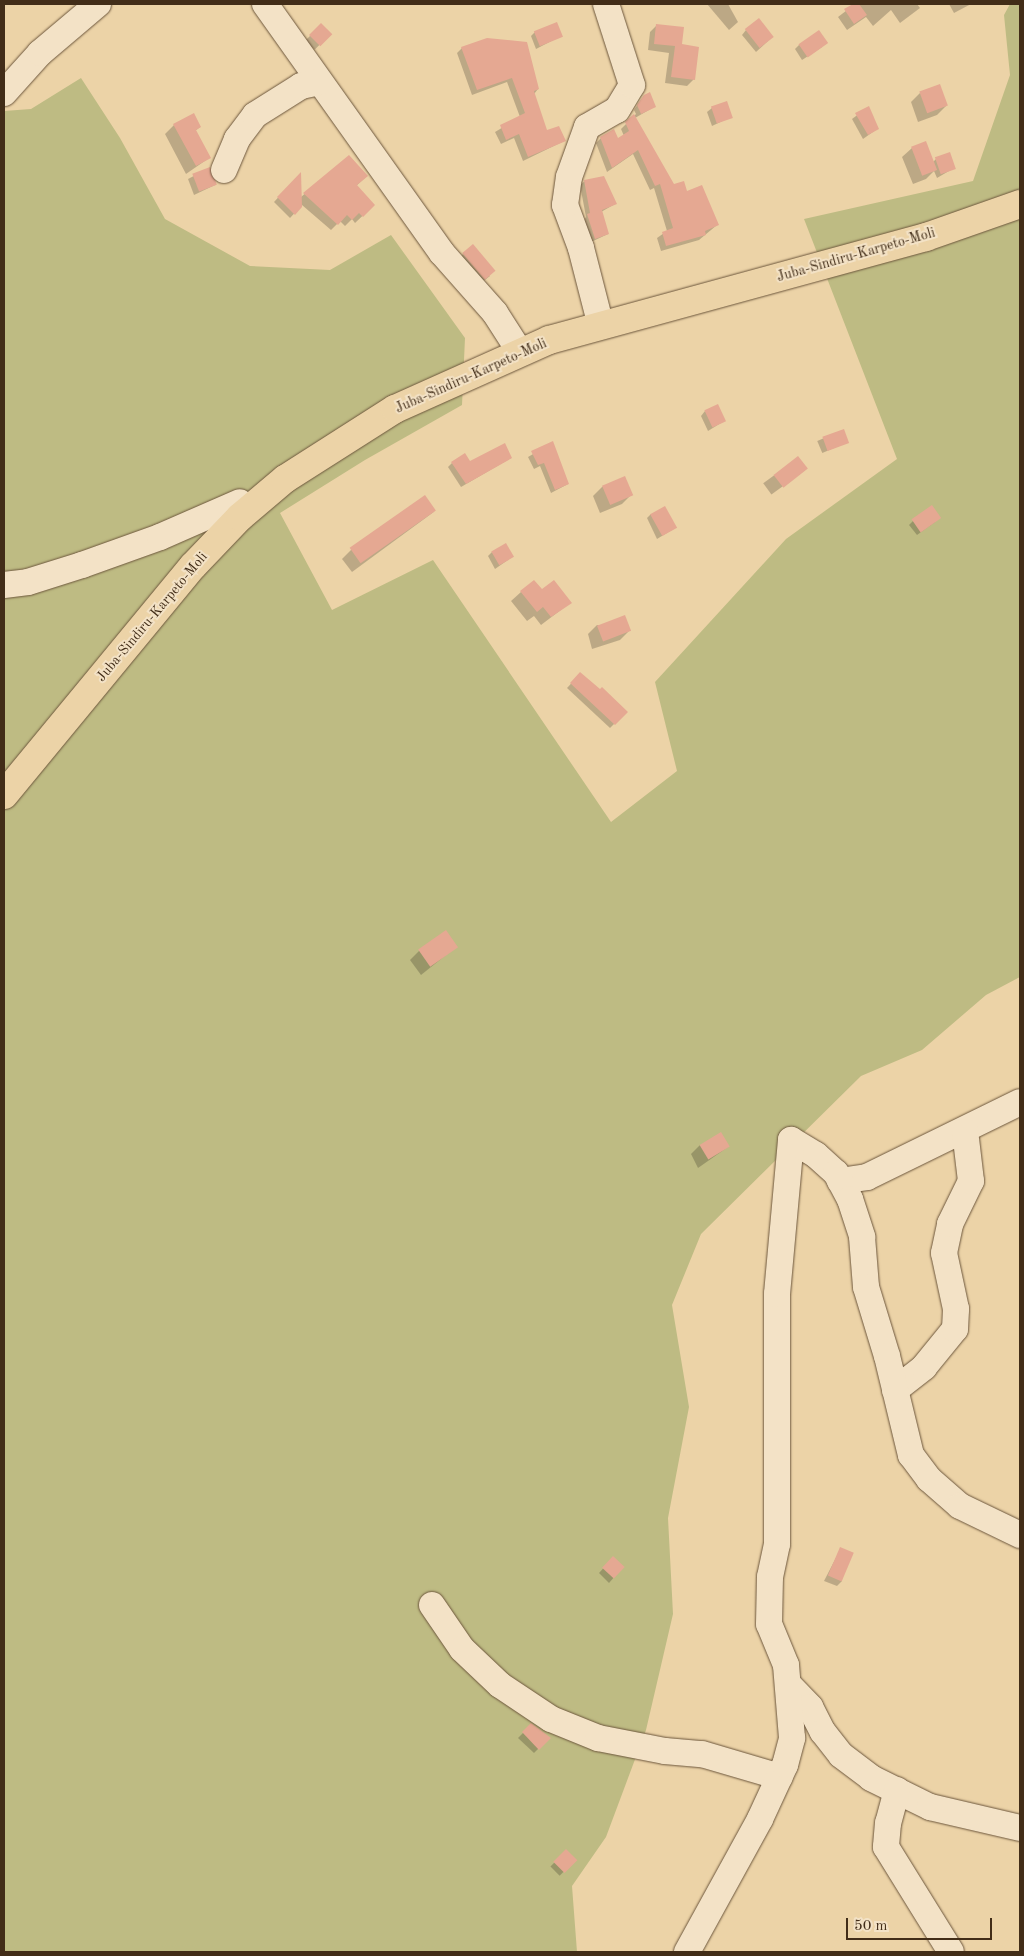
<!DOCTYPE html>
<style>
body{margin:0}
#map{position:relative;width:1024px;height:1956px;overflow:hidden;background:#ecd3a7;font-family:"Old Standard TT",serif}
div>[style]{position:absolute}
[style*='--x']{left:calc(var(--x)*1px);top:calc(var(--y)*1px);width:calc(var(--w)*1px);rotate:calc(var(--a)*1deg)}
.green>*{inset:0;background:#bebb83}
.shadow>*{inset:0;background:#0003;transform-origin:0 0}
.building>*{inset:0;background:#e5a892;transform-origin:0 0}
.roads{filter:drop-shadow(0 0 1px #6c563c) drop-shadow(0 0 1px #6c563c)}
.minor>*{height:26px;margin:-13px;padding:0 13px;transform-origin:13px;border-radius:13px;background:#f3e2c6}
.major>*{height:28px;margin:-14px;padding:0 14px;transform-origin:14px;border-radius:14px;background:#ecd3a7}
span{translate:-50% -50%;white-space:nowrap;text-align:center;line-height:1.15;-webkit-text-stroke:4px #f3e2c6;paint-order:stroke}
.street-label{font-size:14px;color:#422d18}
.frame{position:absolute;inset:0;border:5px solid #422d18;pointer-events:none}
.scale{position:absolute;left:846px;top:1918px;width:146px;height:22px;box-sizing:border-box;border:2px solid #422d18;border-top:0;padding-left:6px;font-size:15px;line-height:18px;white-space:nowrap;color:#422d18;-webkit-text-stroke:4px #f3e2c6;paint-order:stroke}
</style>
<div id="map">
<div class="green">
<i style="clip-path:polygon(1010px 4px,1020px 4px,1020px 977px,986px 995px,922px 1050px,861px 1076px,701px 1234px,672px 1305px,689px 1407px,668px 1518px,673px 1614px,646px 1730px,606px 1837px,572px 1886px,577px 1952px,4px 1952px,4px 111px,31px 109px,81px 78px,120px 138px,165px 219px,250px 266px,330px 270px,391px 235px,465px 338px,462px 405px,365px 460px,280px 513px,332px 610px,433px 560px,611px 822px,677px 771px,655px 682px,786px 539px,897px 459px,804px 219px,973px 181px,1010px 75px,1004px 15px)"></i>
</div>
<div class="shadow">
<i style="clip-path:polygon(707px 4px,728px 4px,738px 22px,729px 30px)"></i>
<i style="clip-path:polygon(855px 4px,917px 4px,920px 8px,900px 23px,891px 10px,873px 26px,866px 17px,847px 30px,838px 17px)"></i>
<i style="clip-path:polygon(949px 4px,971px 4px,954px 13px)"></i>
<i style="left:321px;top:25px;width:13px;height:22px;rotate:45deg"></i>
<i style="clip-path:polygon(657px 25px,680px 45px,694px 79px,687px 86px,665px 83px,669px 53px,648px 50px,650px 32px)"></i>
<i style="clip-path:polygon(746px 30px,768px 41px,756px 52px,742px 35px)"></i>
<i style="clip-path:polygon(535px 32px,561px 36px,536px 49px,531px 36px)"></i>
<i style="clip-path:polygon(799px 45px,822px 47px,802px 60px,795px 49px)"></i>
<i style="clip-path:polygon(462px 48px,538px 89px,534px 94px,546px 132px,564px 141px,523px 161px,514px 138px,501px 144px,495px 132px,520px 117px,507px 82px,472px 95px,457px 53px)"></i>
<i style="clip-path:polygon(920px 93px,946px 106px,937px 115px,918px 122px,911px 102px)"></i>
<i style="clip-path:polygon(644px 96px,654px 107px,635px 118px,673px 186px,686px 193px,717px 225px,699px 240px,661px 251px,657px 238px,667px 231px,654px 188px,650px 190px,633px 154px,607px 172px,596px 143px,601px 138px,617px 139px,624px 136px,621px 129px,636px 114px,634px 110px)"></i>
<i style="clip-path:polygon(868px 107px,877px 129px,863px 139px,852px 119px)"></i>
<i style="clip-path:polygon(712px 108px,731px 117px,712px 126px,707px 112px)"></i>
<i style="clip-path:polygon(174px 125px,200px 127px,195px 131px,209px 158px,186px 174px,165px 134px)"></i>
<i style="clip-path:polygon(912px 148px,933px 162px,936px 159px,954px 168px,937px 178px,934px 171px,926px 179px,913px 184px,902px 157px)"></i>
<i style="clip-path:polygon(349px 156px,367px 176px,356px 186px,374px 205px,355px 223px,352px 219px,345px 226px,340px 221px,331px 230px,302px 205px,290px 218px,274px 202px,299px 175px,301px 197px)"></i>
<i style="clip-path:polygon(209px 168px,215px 185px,194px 195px,188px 179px)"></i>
<i style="clip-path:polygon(585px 181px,615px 204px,601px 212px,608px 234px,591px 242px,584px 220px,586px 217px,580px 185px)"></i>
<i style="clip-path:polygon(463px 254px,490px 276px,481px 283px,459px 258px)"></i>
<i style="clip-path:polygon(705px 411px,724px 421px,708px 431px,701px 416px)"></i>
<i style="left:843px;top:430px;width:13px;height:28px;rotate:67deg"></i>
<i style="clip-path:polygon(552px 443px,568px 484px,551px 493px,540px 466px,534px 469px,528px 457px)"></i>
<i style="clip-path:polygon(511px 458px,461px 487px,448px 467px,452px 463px)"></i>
<i style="left:798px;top:458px;width:14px;height:43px;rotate:54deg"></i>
<i style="clip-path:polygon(624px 478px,631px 495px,622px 504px,600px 513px,593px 496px,602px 487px)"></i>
<i style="clip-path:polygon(435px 511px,352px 572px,342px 559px,351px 550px)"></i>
<i style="clip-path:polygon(651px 514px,675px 528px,657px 539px,647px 518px)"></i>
<i style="clip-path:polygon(913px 521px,935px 522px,917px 535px,909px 525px)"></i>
<i style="clip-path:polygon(492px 552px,512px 557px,495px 569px,488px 556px)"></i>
<i style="clip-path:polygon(541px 591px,570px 603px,541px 625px,534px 616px,527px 621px,511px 601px,521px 592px)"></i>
<i style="clip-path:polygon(597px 625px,629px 631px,620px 640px,592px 649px,588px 634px)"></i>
<i style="clip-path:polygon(580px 674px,626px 712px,610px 728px,567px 688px)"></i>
<i style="clip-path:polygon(456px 947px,421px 975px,410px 960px,419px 951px)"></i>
<i style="clip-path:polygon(700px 1145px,728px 1147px,698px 1168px,691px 1154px)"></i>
<i style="clip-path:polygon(841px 1548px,842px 1581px,837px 1586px,824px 1581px)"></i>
<i style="clip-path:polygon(609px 1562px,623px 1567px,609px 1583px,599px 1573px)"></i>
<i style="clip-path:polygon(531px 1725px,549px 1738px,534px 1753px,518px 1738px)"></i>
<i style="left:566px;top:1851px;width:13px;height:22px;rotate:45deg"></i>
</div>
<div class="building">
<i style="clip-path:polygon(853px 4px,859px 4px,867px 15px,854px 24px,844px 9px)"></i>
<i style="left:759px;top:18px;width:24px;height:18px;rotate:52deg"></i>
<i style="left:557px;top:22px;width:16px;height:25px;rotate:68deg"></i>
<i style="left:321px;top:23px;width:16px;height:17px;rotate:45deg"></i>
<i style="clip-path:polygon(656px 24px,684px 27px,682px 44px,699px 47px,695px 80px,671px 77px,675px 46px,654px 44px)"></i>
<i style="left:819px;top:30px;width:16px;height:25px;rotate:55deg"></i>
<i style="clip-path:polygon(487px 38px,527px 42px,539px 89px,534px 91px,547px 130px,559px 126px,566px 141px,528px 157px,519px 134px,506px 140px,500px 125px,525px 113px,512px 78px,477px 90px,461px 47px)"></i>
<i style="left:940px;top:84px;width:23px;height:22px;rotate:70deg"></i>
<i style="clip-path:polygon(650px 92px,656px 107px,641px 114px,637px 105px,644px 95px)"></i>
<i style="left:727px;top:101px;width:18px;height:17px;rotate:71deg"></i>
<i style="clip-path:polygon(869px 106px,879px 129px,868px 135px,855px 113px)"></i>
<i style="clip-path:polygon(194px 113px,201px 127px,196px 130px,211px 158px,196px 166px,173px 124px)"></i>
<i style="clip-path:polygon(634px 114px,674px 184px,684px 181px,687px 191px,702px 185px,719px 225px,705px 231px,706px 235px,666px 246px,662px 232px,673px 228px,660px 184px,655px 186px,638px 150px,612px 168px,600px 137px,614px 129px,618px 138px,629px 131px,625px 122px)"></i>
<i style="left:926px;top:141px;width:31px;height:16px;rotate:69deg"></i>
<i style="left:950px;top:152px;width:18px;height:16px;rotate:71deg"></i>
<i style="clip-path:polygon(349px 155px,368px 176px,357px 185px,375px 205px,363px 217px,359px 213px,352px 220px,347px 215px,338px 225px,303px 193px)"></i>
<i style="left:210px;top:167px;width:19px;height:19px;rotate:69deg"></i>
<i style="clip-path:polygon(301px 172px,302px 207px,295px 215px,277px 197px)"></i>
<i style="clip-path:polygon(604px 176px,617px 204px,602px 210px,609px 234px,595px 239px,587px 214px,590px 213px,584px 180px)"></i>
<i style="left:473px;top:244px;width:35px;height:14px;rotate:50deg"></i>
<i style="left:718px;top:404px;width:19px;height:15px;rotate:65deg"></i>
<i style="left:844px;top:429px;width:15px;height:23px;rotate:70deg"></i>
<i style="clip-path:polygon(553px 441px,569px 484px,555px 490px,544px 463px,538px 465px,531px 451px)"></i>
<i style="clip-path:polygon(505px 443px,512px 458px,466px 484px,451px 462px,465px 453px,470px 461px)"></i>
<i style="left:798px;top:456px;width:16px;height:31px;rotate:52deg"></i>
<i style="left:625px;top:476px;width:21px;height:25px;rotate:67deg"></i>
<i style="left:425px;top:495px;width:19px;height:92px;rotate:55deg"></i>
<i style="left:932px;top:505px;width:16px;height:25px;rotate:55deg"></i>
<i style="left:665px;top:506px;width:25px;height:17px;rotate:61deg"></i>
<i style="left:506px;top:543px;width:16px;height:17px;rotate:60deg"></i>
<i style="clip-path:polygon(534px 580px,542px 589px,554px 580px,572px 603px,551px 617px,543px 607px,537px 612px,520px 591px)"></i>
<i style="left:625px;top:615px;width:17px;height:30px;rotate:69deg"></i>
<i style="clip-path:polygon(580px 672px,600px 689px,602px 687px,628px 712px,615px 725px,570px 683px)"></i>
<i style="left:446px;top:930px;width:21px;height:34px;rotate:55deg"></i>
<i style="left:721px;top:1132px;width:17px;height:25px;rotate:59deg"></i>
<i style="left:840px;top:1547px;width:15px;height:31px;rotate:23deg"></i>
<i style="left:613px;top:1556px;width:16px;height:16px;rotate:43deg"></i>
<i style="clip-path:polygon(531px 1723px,551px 1738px,539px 1750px,522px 1732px)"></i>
<i style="left:566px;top:1849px;width:16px;height:18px;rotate:45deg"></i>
</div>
<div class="roads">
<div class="minor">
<i style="--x:265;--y:4;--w:305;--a:54.6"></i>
<i style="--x:442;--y:253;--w:80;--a:48.5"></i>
<i style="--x:495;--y:313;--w:46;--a:57.3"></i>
<i style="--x:4;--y:93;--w:54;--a:-48"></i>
<i style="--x:40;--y:53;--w:76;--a:-40.2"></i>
<i style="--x:224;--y:170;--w:34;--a:-67"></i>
<i style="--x:237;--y:139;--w:30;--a:-53"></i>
<i style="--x:255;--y:115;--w:54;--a:-32.2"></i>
<i style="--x:301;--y:86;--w:19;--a:-12"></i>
<i style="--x:601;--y:326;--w:81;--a:-104.4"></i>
<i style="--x:581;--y:248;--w:46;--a:-110.4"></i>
<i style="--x:565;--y:205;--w:28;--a:-82"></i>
<i style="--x:569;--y:177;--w:53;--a:-70.2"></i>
<i style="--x:587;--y:127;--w:34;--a:-30"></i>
<i style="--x:617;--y:110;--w:29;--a:-59"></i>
<i style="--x:632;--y:85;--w:85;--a:-107.8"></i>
<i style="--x:4;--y:585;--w:24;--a:-7"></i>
<i style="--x:28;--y:582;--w:57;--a:-17.5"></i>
<i style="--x:82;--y:565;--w:83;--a:-19.7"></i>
<i style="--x:160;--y:537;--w:87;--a:-23.6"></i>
<i style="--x:840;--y:1181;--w:27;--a:-8"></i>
<i style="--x:867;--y:1177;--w:170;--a:-26.1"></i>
<i style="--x:895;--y:1390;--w:37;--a:-38"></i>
<i style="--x:924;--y:1367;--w:49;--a:-50.8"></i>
<i style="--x:955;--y:1329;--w:20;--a:-87"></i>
<i style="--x:956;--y:1309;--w:57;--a:-102.1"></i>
<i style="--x:944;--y:1253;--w:30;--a:-78"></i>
<i style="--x:950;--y:1224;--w:48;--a:-64"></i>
<i style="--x:971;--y:1181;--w:50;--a:-96.8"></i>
<i style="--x:432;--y:1605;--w:53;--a:55.7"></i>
<i style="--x:462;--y:1649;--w:52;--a:43.5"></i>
<i style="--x:500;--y:1685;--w:61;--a:33.7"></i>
<i style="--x:551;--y:1719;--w:51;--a:22"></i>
<i style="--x:598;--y:1738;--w:68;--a:11"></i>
<i style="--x:665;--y:1751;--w:37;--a:5"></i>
<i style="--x:702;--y:1754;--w:81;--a:16.4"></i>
<i style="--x:788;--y:1684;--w:32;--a:46"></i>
<i style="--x:810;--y:1707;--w:28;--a:63"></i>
<i style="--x:823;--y:1732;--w:29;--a:52"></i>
<i style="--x:841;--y:1755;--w:38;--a:37"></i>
<i style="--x:871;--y:1778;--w:66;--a:26.2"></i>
<i style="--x:930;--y:1807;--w:92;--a:13.1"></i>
<i style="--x:897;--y:1790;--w:34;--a:105"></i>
<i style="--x:888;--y:1823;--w:24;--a:95"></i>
<i style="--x:886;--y:1847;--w:123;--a:58.2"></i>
<i style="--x:687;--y:1952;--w:152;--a:-61.2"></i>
<i style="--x:760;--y:1819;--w:60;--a:-65.2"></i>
<i style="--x:785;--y:1765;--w:28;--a:-75"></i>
<i style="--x:792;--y:1738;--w:73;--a:-94.7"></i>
<i style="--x:786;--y:1665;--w:44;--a:-112.5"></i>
<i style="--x:769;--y:1624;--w:47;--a:-88.8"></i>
<i style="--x:770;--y:1577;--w:34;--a:-78"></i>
<i style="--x:777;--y:1544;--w:250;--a:-90"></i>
<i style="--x:777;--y:1294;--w:155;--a:-84.8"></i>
<i style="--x:791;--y:1140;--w:29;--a:31"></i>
<i style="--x:816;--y:1155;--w:27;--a:42"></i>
<i style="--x:836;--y:1173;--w:30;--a:62"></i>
<i style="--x:850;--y:1199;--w:40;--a:72"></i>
<i style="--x:862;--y:1237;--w:50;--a:85.4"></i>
<i style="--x:866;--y:1287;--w:72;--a:73.1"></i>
<i style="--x:887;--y:1356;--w:102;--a:76.4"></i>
<i style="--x:911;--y:1455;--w:30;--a:53"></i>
<i style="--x:929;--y:1479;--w:41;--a:41.1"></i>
<i style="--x:960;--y:1506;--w:67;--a:25.8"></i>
</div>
<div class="major">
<i style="--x:4;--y:795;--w:297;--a:-50.5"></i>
<i style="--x:193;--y:566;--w:68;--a:-46.2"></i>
<i style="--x:240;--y:517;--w:59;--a:-40.2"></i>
<i style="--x:285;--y:479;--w:130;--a:-32.5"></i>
<i style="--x:395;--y:409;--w:169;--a:-24.1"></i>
<i style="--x:549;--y:340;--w:391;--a:-15.3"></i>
<i style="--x:926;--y:237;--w:100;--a:-19.3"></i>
</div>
</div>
<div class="street-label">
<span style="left:856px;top:255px;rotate:-16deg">Juba-Sindiru-Karpeto-Moli</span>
<span style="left:471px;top:376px;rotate:-24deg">Juba-Sindiru-Karpeto-Moli</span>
<span style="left:152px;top:617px;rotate:-50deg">Juba-Sindiru-Karpeto-Moli</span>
</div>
<div class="frame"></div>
<div class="scale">50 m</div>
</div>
